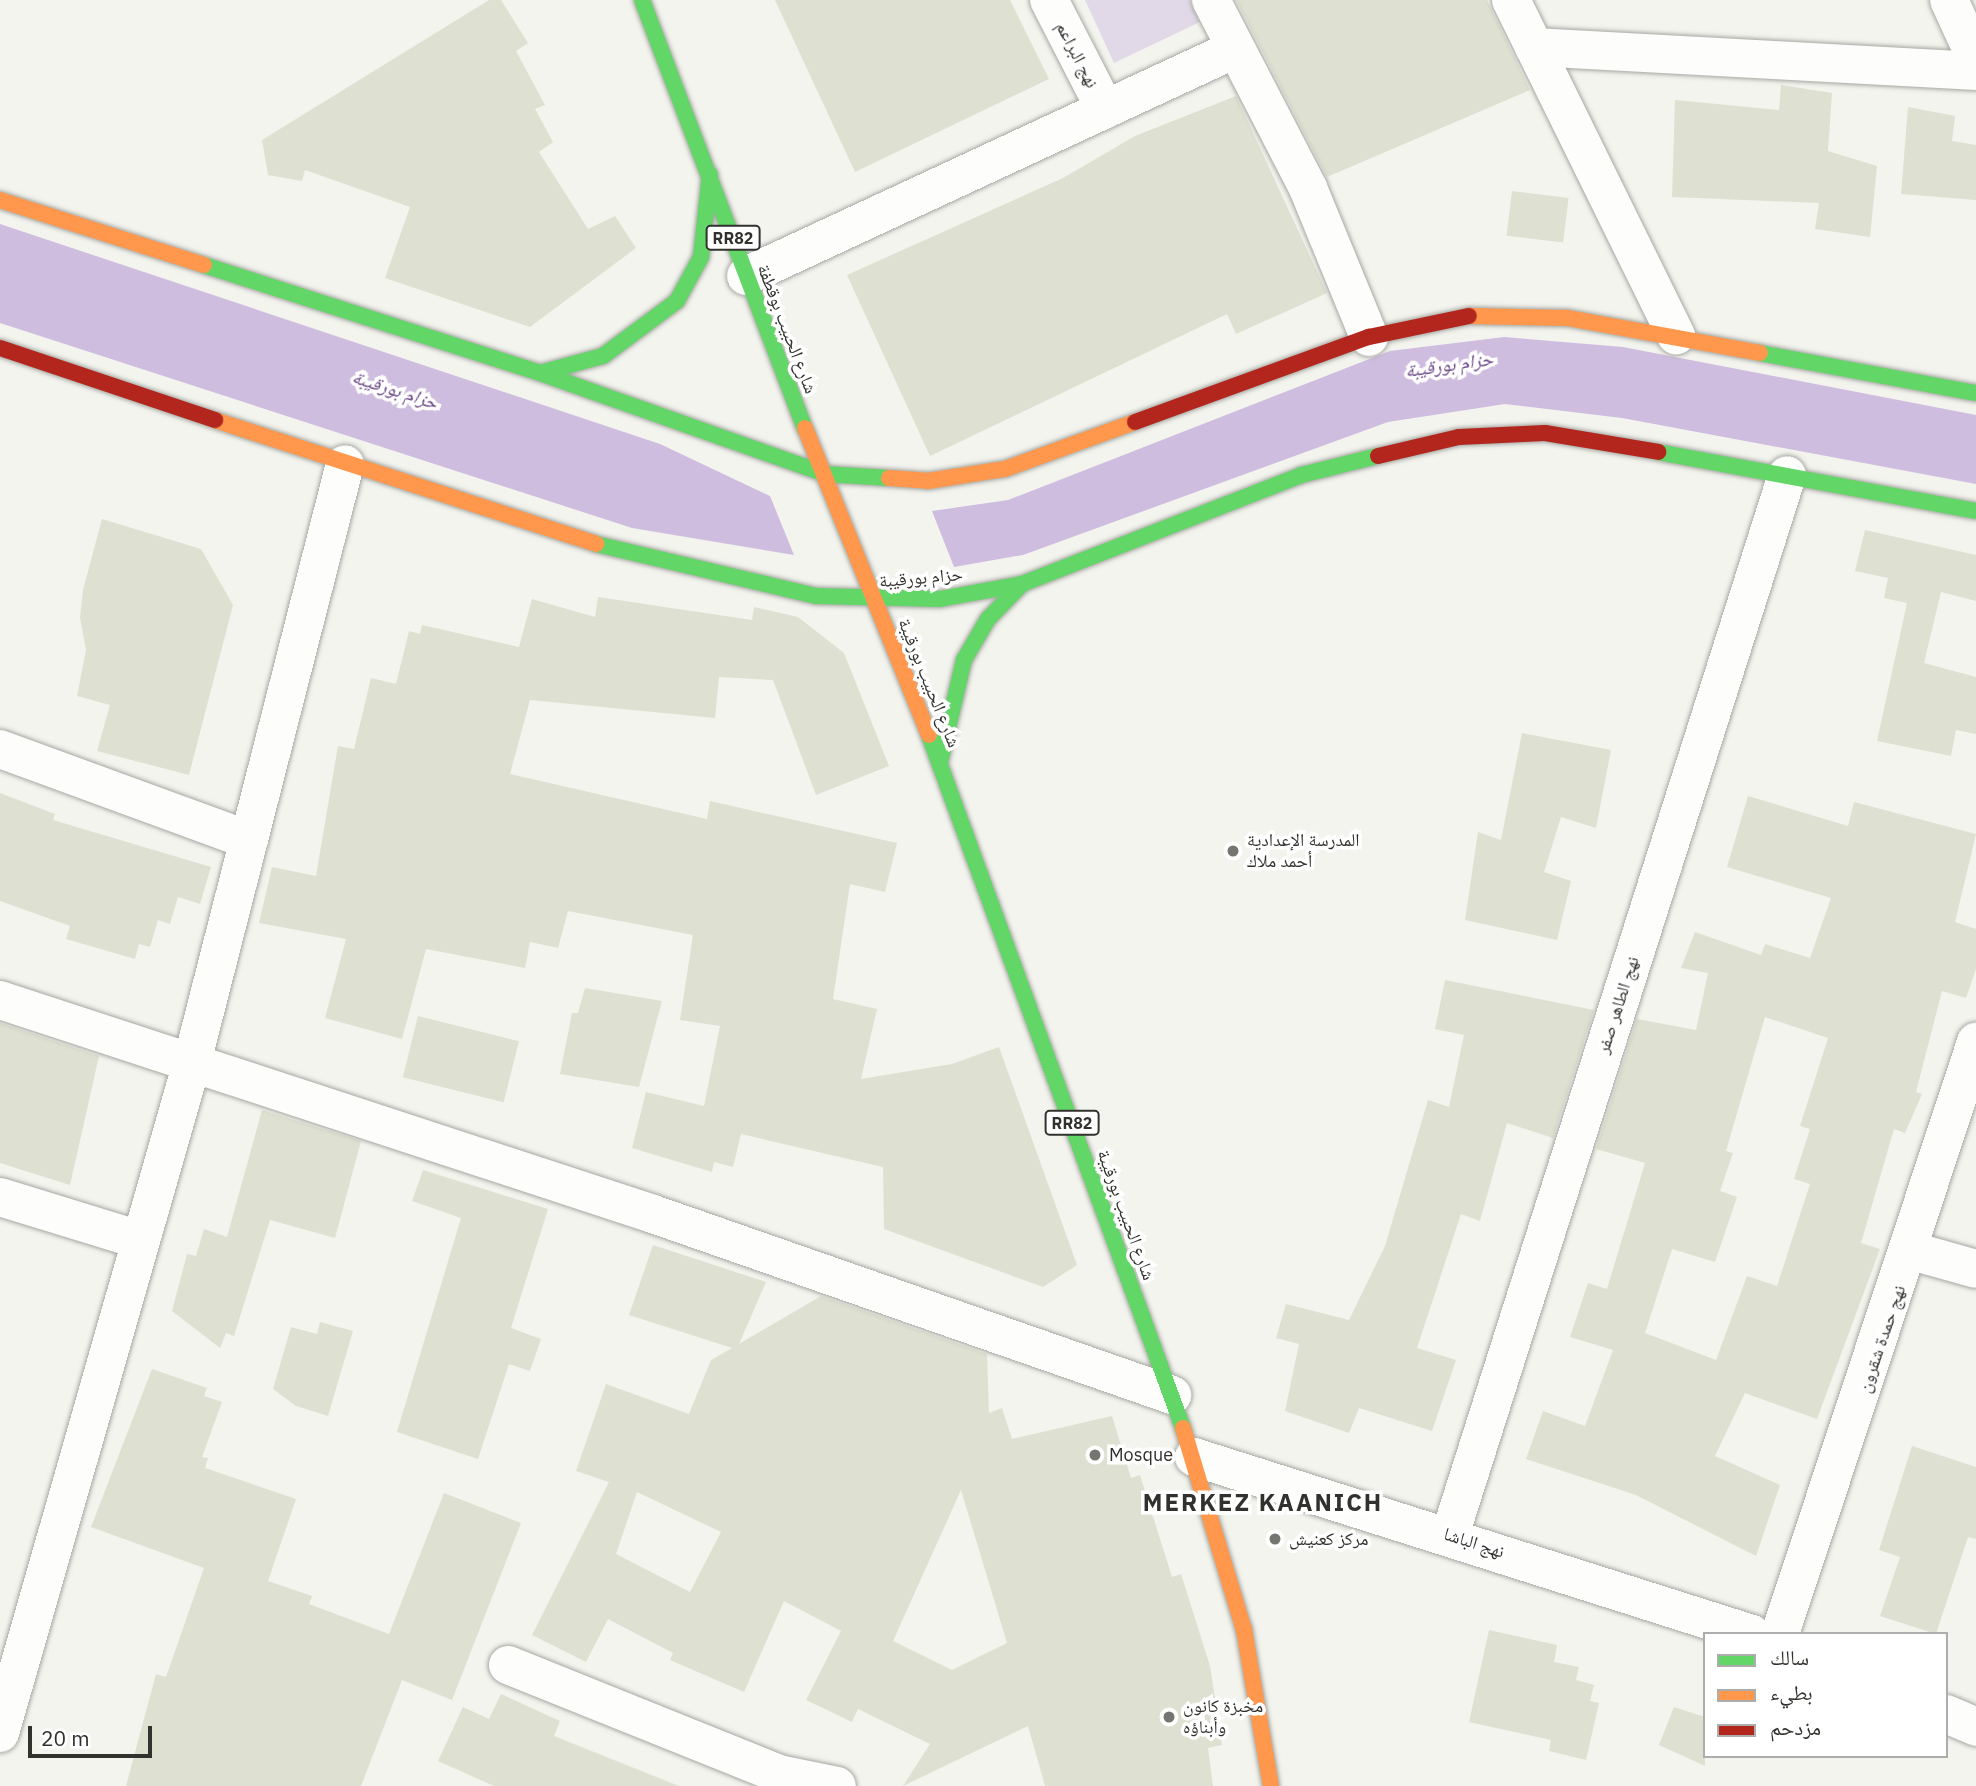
<!DOCTYPE html>
<meta charset="utf-8">
<style>
body{margin:0}
#map{position:relative;width:1976px;height:1786px;overflow:hidden;background:#f3f4ee;font-family:"IBM Plex Sans","Noto Naskh Arabic",sans-serif}
div>[style]{position:absolute}
[style*='--x']{left:calc(var(--x)*1px);top:calc(var(--y)*1px);width:calc(var(--w)*1px);rotate:calc(var(--a)*1deg)}
.green>*{inset:0;background:#e1d8e8}
.water>*{inset:0;background:#cfbde0}
.building>*{inset:0;background:#dee0d1;transform-origin:0 0}
.roads{filter:drop-shadow(0 0 2px #a7a8a3) drop-shadow(0 0 2px #a7a8a3)}
.street>*{height:38px;margin:-19px;padding:0 19px;transform-origin:19px;border-radius:19px;background:#fdfdfc}
.fast>*{height:16px;margin:-8px;padding:0 8px;transform-origin:8px;border-radius:8px;background:#63d668}
.slow>*{height:16px;margin:-8px;padding:0 8px;transform-origin:8px;border-radius:8px;background:#ff974d}
.jam>*{height:16px;margin:-8px;padding:0 8px;transform-origin:8px;border-radius:8px;background:#b3261e}
.dots>*{width:19px;height:19px;translate:-50% -50%;box-sizing:border-box;border:4px solid #fff;border-radius:50%}
span{translate:-50% -50%;white-space:nowrap;text-align:center;line-height:1.15;-webkit-text-stroke:7px #fff;paint-order:stroke}
.shield-label span{padding:2px 5px;background:#fff;border:2px solid;border-radius:5px;-webkit-text-stroke-width:0}
.shield-label{font-size:16px;color:#31322e;font-weight:700}
.street-label{font-size:18px;color:#31322e}
.poi-label{font-size:18px;color:#31322e}
.left{translate:0 -50%;text-align:left}
.water-label{font-size:19px;color:#674484;font-style:italic}
.district-label{font-size:24px;color:#31322e;font-weight:700;letter-spacing:2px}
.legend{position:absolute;left:1703px;top:1632px;width:245px;height:126px;box-sizing:border-box;background:#fff;border:2px solid #adadab;margin:0;padding:9px 12px;list-style:none;font-size:21px;color:#31322e}
.legend li{display:flex;align-items:center;gap:14px;height:35px}
.legend b{width:35px;border:2px solid #adadab}
.scale{position:absolute;left:28px;top:1726px;width:124px;height:32px;box-sizing:border-box;border:4px solid #31322e;border-top:0;padding-left:9px;font-size:21px;line-height:24px;white-space:nowrap;color:#31322e;-webkit-text-stroke:5px #fff;paint-order:stroke}
</style>
<div id="map">
<div class="green">
<i style="clip-path:polygon(1085px 0,1190px 0,1200px 22px,1114px 63px)"></i>
</div>
<div class="water">
<i style="clip-path:polygon(0 224px,660px 444px,770px 496px,794px 555px,632px 528px,0 323px)"></i>
<i style="clip-path:polygon(1504px 337px,1623px 347px,1976px 415px,1976px 484px,1622px 418px,1505px 404px,1388px 422px,1023px 555px,954px 567px,932px 511px,1008px 500px,1390px 351px)"></i>
</div>
<div class="building">
<i style="clip-path:polygon(489px 0,501px 0,528px 43px,516px 51px,545px 105px,535px 109px,553px 142px,539px 152px,588px 229px,615px 216px,636px 248px,530px 327px,385px 278px,410px 207px,305px 170px,302px 181px,268px 175px,262px 140px)"></i>
<i style="clip-path:polygon(775px 0,1010px 0,1049px 79px,855px 172px)"></i>
<i style="clip-path:polygon(1236px 0,1487px 0,1530px 90px,1327px 177px)"></i>
<i style="clip-path:polygon(1781px 85px,1832px 93px,1828px 151px,1877px 166px,1870px 237px,1815px 229px,1819px 203px,1672px 197px,1675px 100px,1779px 110px)"></i>
<i style="clip-path:polygon(1236px 96px,1327px 293px,1236px 334px,1227px 314px,930px 456px,847px 275px,1063px 178px,1135px 136px)"></i>
<i style="clip-path:polygon(1908px 107px,1955px 116px,1952px 141px,1976px 145px,1976px 200px,1901px 194px)"></i>
<i style="left:1512px;top:191px;width:57px;height:45px;rotate:7deg"></i>
<i style="clip-path:polygon(102px 519px,201px 549px,233px 605px,189px 775px,97px 751px,110px 705px,77px 696px,86px 650px,80px 618px,83px 590px)"></i>
<i style="clip-path:polygon(1865px 530px,1976px 555px,1976px 601px,1941px 592px,1924px 663px,1976px 677px,1976px 734px,1956px 730px,1951px 756px,1877px 741px,1907px 603px,1884px 598px,1888px 578px,1855px 571px)"></i>
<i style="clip-path:polygon(598px 597px,752px 620px,754px 607px,798px 617px,844px 653px,889px 766px,816px 795px,773px 680px,719px 677px,715px 718px,530px 700px,510px 774px,707px 819px,710px 801px,897px 843px,885px 892px,850px 884px,833px 999px,877px 1009px,861px 1079px,952px 1064px,999px 1047px,1077px 1265px,1043px 1287px,884px 1229px,883px 1167px,741px 1134px,733px 1167px,714px 1162px,712px 1172px,632px 1148px,646px 1092px,704px 1106px,720px 1026px,680px 1020px,693px 935px,568px 911px,558px 948px,530px 942px,525px 968px,426px 949px,402px 1039px,325px 1018px,346px 939px,259px 923px,272px 867px,316px 876px,338px 746px,354px 749px,371px 678px,396px 684px,409px 631px,420px 634px,422px 625px,519px 647px,532px 599px,595px 617px)"></i>
<i style="clip-path:polygon(1522px 733px,1611px 750px,1596px 828px,1561px 817px,1544px 872px,1571px 881px,1557px 940px,1465px 920px,1478px 832px,1501px 840px)"></i>
<i style="clip-path:polygon(0 793px,55px 814px,53px 820px,211px 867px,200px 904px,178px 897px,170px 924px,158px 920px,150px 947px,139px 944px,135px 959px,66px 939px,70px 926px,0 901px)"></i>
<i style="clip-path:polygon(evenodd,1748px 796px,1848px 826px,1854px 802px,1976px 834px,1955px 922px,1976px 929px,1976px 969px,1966px 998px,1942px 991px,1916px 1092px,1922px 1094px,1905px 1133px,1894px 1129px,1861px 1243px,1880px 1249px,1817px 1419px,1745px 1393px,1715px 1456px,1780px 1485px,1756px 1556px,1636px 1495px,1526px 1459px,1543px 1411px,1585px 1426px,1613px 1350px,1570px 1337px,1588px 1283px,1607px 1289px,1645px 1163px,1596px 1149px,1637px 1019px,1696px 1030px,1708px 973px,1681px 968px,1695px 932px,1761px 955px,1765px 944px,1810px 958px,1831px 898px,1727px 867px,1748px 796px,1765px 1017px,1828px 1038px,1800px 1126px,1810px 1129px,1794px 1179px,1810px 1184px,1777px 1286px,1747px 1276px,1716px 1360px,1645px 1333px,1672px 1249px,1715px 1262px,1737px 1197px,1720px 1191px,1733px 1153px,1726px 1151px,1765px 1017px)"></i>
<i style="clip-path:polygon(1445px 980px,1594px 1010px,1553px 1138px,1507px 1123px,1480px 1221px,1461px 1214px,1417px 1348px,1456px 1360px,1432px 1431px,1359px 1408px,1349px 1433px,1285px 1411px,1299px 1344px,1276px 1338px,1286px 1304px,1349px 1320px,1385px 1246px,1428px 1100px,1449px 1107px,1464px 1035px,1435px 1029px)"></i>
<i style="clip-path:polygon(585px 988px,662px 1001px,639px 1087px,560px 1074px,572px 1013px,578px 1013px)"></i>
<i style="left:418px;top:1016px;width:104px;height:63px;rotate:14deg"></i>
<i style="clip-path:polygon(0 1023px,99px 1056px,70px 1185px,0 1163px)"></i>
<i style="clip-path:polygon(262px 1110px,361px 1141px,335px 1238px,270px 1220px,234px 1336px,226px 1333px,220px 1348px,172px 1311px,187px 1254px,196px 1256px,204px 1229px,227px 1237px)"></i>
<i style="clip-path:polygon(423px 1170px,548px 1209px,511px 1328px,541px 1339px,530px 1371px,509px 1364px,478px 1459px,397px 1432px,461px 1218px,412px 1201px)"></i>
<i style="clip-path:polygon(evenodd,653px 1245px,766px 1282px,739px 1344px,821px 1296px,987px 1354px,989px 1413px,1002px 1408px,1012px 1439px,1112px 1416px,1131px 1478px,1140px 1475px,1172px 1577px,1181px 1574px,1210px 1666px,1222px 1745px,1208px 1748px,1213px 1786px,1045px 1786px,1028px 1726px,903px 1786px,930px 1744px,858px 1709px,852px 1722px,806px 1700px,841px 1631px,784px 1601px,744px 1692px,670px 1660px,673px 1653px,608px 1619px,586px 1662px,532px 1635px,609px 1482px,576px 1471px,606px 1384px,689px 1414px,711px 1360px,732px 1348px,629px 1315px,653px 1245px,961px 1490px,1007px 1643px,952px 1670px,893px 1641px,961px 1490px,653px 1245px,637px 1492px,721px 1532px,690px 1592px,616px 1554px,637px 1492px)"></i>
<i style="clip-path:polygon(320px 1322px,353px 1331px,328px 1416px,296px 1406px,273px 1389px,291px 1327px,317px 1334px)"></i>
<i style="clip-path:polygon(152px 1369px,207px 1388px,204px 1396px,222px 1402px,202px 1457px,208px 1458px,205px 1468px,296px 1499px,268px 1581px,312px 1596px,309px 1604px,389px 1634px,444px 1493px,521px 1523px,452px 1700px,402px 1680px,361px 1786px,126px 1786px,156px 1674px,166px 1677px,204px 1568px,91px 1527px)"></i>
<i style="clip-path:polygon(1912px 1446px,1976px 1467px,1976px 1539px,1968px 1537px,1936px 1634px,1880px 1616px,1900px 1557px,1879px 1550px)"></i>
<i style="clip-path:polygon(1489px 1630px,1557px 1645px,1554px 1662px,1579px 1667px,1576px 1680px,1594px 1685px,1590px 1701px,1599px 1703px,1586px 1760px,1549px 1751px,1551px 1740px,1469px 1722px)"></i>
<i style="clip-path:polygon(501px 1694px,560px 1721px,554px 1736px,679px 1786px,494px 1786px,438px 1761px,463px 1707px,489px 1719px)"></i>
<i style="clip-path:polygon(1674px 1707px,1705px 1717px,1705px 1766px,1659px 1745px)"></i>
</div>
<div class="roads">
<div class="street">
<i style="--x:1049;--y:0;--w:123;--a:62.8"></i>
<i style="--x:1211;--y:0;--w:212;--a:62.7"></i>
<i style="--x:1308;--y:188;--w:161;--a:67.7"></i>
<i style="--x:1511;--y:0;--w:374;--a:63.8"></i>
<i style="--x:1949;--y:0;--w:65;--a:65.4"></i>
<i style="--x:1534;--y:47;--w:443;--a:3.1"></i>
<i style="--x:746;--y:276;--w:539;--a:-24.9"></i>
<i style="--x:0;--y:749;--w:265;--a:20.1"></i>
<i style="--x:0;--y:1000;--w:687;--a:18.14"></i>
<i style="--x:653;--y:1214;--w:550;--a:19.23"></i>
<i style="--x:0;--y:1197;--w:146;--a:17.1"></i>
<i style="--x:1912;--y:1251;--w:66;--a:15.7"></i>
<i style="--x:1194;--y:1457;--w:585;--a:17.6"></i>
<i style="--x:1450;--y:1535;--w:1112;--a:-72.36"></i>
<i style="--x:1780;--y:1634;--w:624;--a:-71.68"></i>
<i style="--x:508;--y:1665;--w:292;--a:21.9"></i>
<i style="--x:779;--y:1774;--w:59;--a:11.7"></i>
<i style="--x:1946;--y:1714;--w:33;--a:23"></i>
<i style="--x:0;--y:1733;--w:694;--a:-74.02"></i>
<i style="--x:191;--y:1066;--w:621;--a:-75.65"></i>
</div>
<div class="fast">
<i style="--x:642;--y:0;--w:458;--a:69.2"></i>
<i style="--x:204;--y:265;--w:353;--a:17.8"></i>
<i style="--x:540;--y:373;--w:302;--a:19.5"></i>
<i style="--x:825;--y:474;--w:64;--a:3.6"></i>
<i style="--x:1760;--y:353;--w:220;--a:10.5"></i>
<i style="--x:540;--y:373;--w:65;--a:-15.1"></i>
<i style="--x:603;--y:356;--w:92;--a:-36.6"></i>
<i style="--x:677;--y:301;--w:50;--a:-61.4"></i>
<i style="--x:701;--y:257;--w:83;--a:-83.8"></i>
<i style="--x:1658;--y:452;--w:323;--a:10.5"></i>
<i style="--x:596;--y:544;--w:226;--a:13.3"></i>
<i style="--x:816;--y:596;--w:124;--a:1.4"></i>
<i style="--x:940;--y:599;--w:83;--a:-10.4"></i>
<i style="--x:1022;--y:584;--w:300;--a:-21.3"></i>
<i style="--x:1301;--y:475;--w:79;--a:-13.9"></i>
<i style="--x:929;--y:735;--w:738;--a:69.87"></i>
<i style="--x:940;--y:762;--w:105;--a:-76.8"></i>
<i style="--x:964;--y:660;--w:48;--a:-59.7"></i>
<i style="--x:988;--y:619;--w:49;--a:-45.8"></i>
</div>
<div class="slow">
<i style="--x:0;--y:200;--w:214;--a:17.7"></i>
<i style="--x:1469;--y:316;--w:99;--a:1.2"></i>
<i style="--x:1568;--y:318;--w:195;--a:10.3"></i>
<i style="--x:215;--y:420;--w:401;--a:18"></i>
<i style="--x:805;--y:428;--w:331;--a:68"></i>
<i style="--x:889;--y:478;--w:39;--a:4"></i>
<i style="--x:928;--y:481;--w:78;--a:-8.9"></i>
<i style="--x:1005;--y:469;--w:138;--a:-19.9"></i>
<i style="--x:1183;--y:1428;--w:211;--a:73.2"></i>
<i style="--x:1244;--y:1630;--w:158;--a:80.2"></i>
</div>
<div class="jam">
<i style="--x:0;--y:348;--w:227;--a:18.5"></i>
<i style="--x:1135;--y:422;--w:249;--a:-20"></i>
<i style="--x:1369;--y:337;--w:102;--a:-11.9"></i>
<i style="--x:1378;--y:456;--w:83;--a:-13.2"></i>
<i style="--x:1459;--y:437;--w:86;--a:-2.7"></i>
<i style="--x:1545;--y:433;--w:115;--a:9.5"></i>
</div>
</div>
<div class="dots">
<i style="left:1233px;top:851px;background:#757671"></i>
<i style="left:1095px;top:1455px;background:#757671"></i>
<i style="left:1275px;top:1539px;background:#757671"></i>
<i style="left:1169px;top:1717px;background:#757671"></i>
</div>
<div class="shield-label">
<span style="left:733px;top:238px">RR82</span>
<span style="left:1072px;top:1123px">RR82</span>
</div>
<div class="street-label">
<span style="left:1077px;top:55px;rotate:63deg">نهج البراعم</span>
<span style="left:787px;top:329px;rotate:69deg">شارع الحبيب بوقطفة</span>
<span style="left:921px;top:578px;rotate:-5deg">حزام بورقيبة</span>
<span style="left:929px;top:683px;rotate:68deg">شارع الحبيب بورقيبة</span>
<span style="left:1618px;top:1005px;rotate:-72deg">نهج الطاهر صفر</span>
<span style="left:1126px;top:1215px;rotate:70deg">شارع الحبيب بورقيبة</span>
<span style="left:1882px;top:1339px;rotate:-71deg">نهج حمدة شقرون</span>
<span style="left:1474px;top:1543px;rotate:18deg">نهج الباشا</span>
</div>
<div class="poi-label">
<span class="left" style="left:1247px;top:851px">المدرسة الإعدادية<br>أحمد ملاك</span>
<span class="left" style="left:1109px;top:1455px">Mosque</span>
<span class="left" style="left:1289px;top:1539px">مركز كعنيش</span>
<span class="left" style="left:1183px;top:1717px">مخبزة كانون<br>وأبناؤه</span>
</div>
<div class="water-label">
<span style="left:1449px;top:365px;rotate:-8deg">حزام بورقيبة</span>
<span style="left:395px;top:390px;rotate:18deg">حزام بورقيبة</span>
</div>
<div class="district-label">
<span style="left:1263px;top:1503px">MERKEZ KAANICH</span>
</div>
<ul class="legend">
<li><b style="height:9px;background:#63d668"></b>سالك</li>
<li><b style="height:9px;background:#ff974d"></b>بطيء</li>
<li><b style="height:9px;background:#b3261e"></b>مزدحم</li>
</ul>
<div class="scale">20 m</div>
</div>
